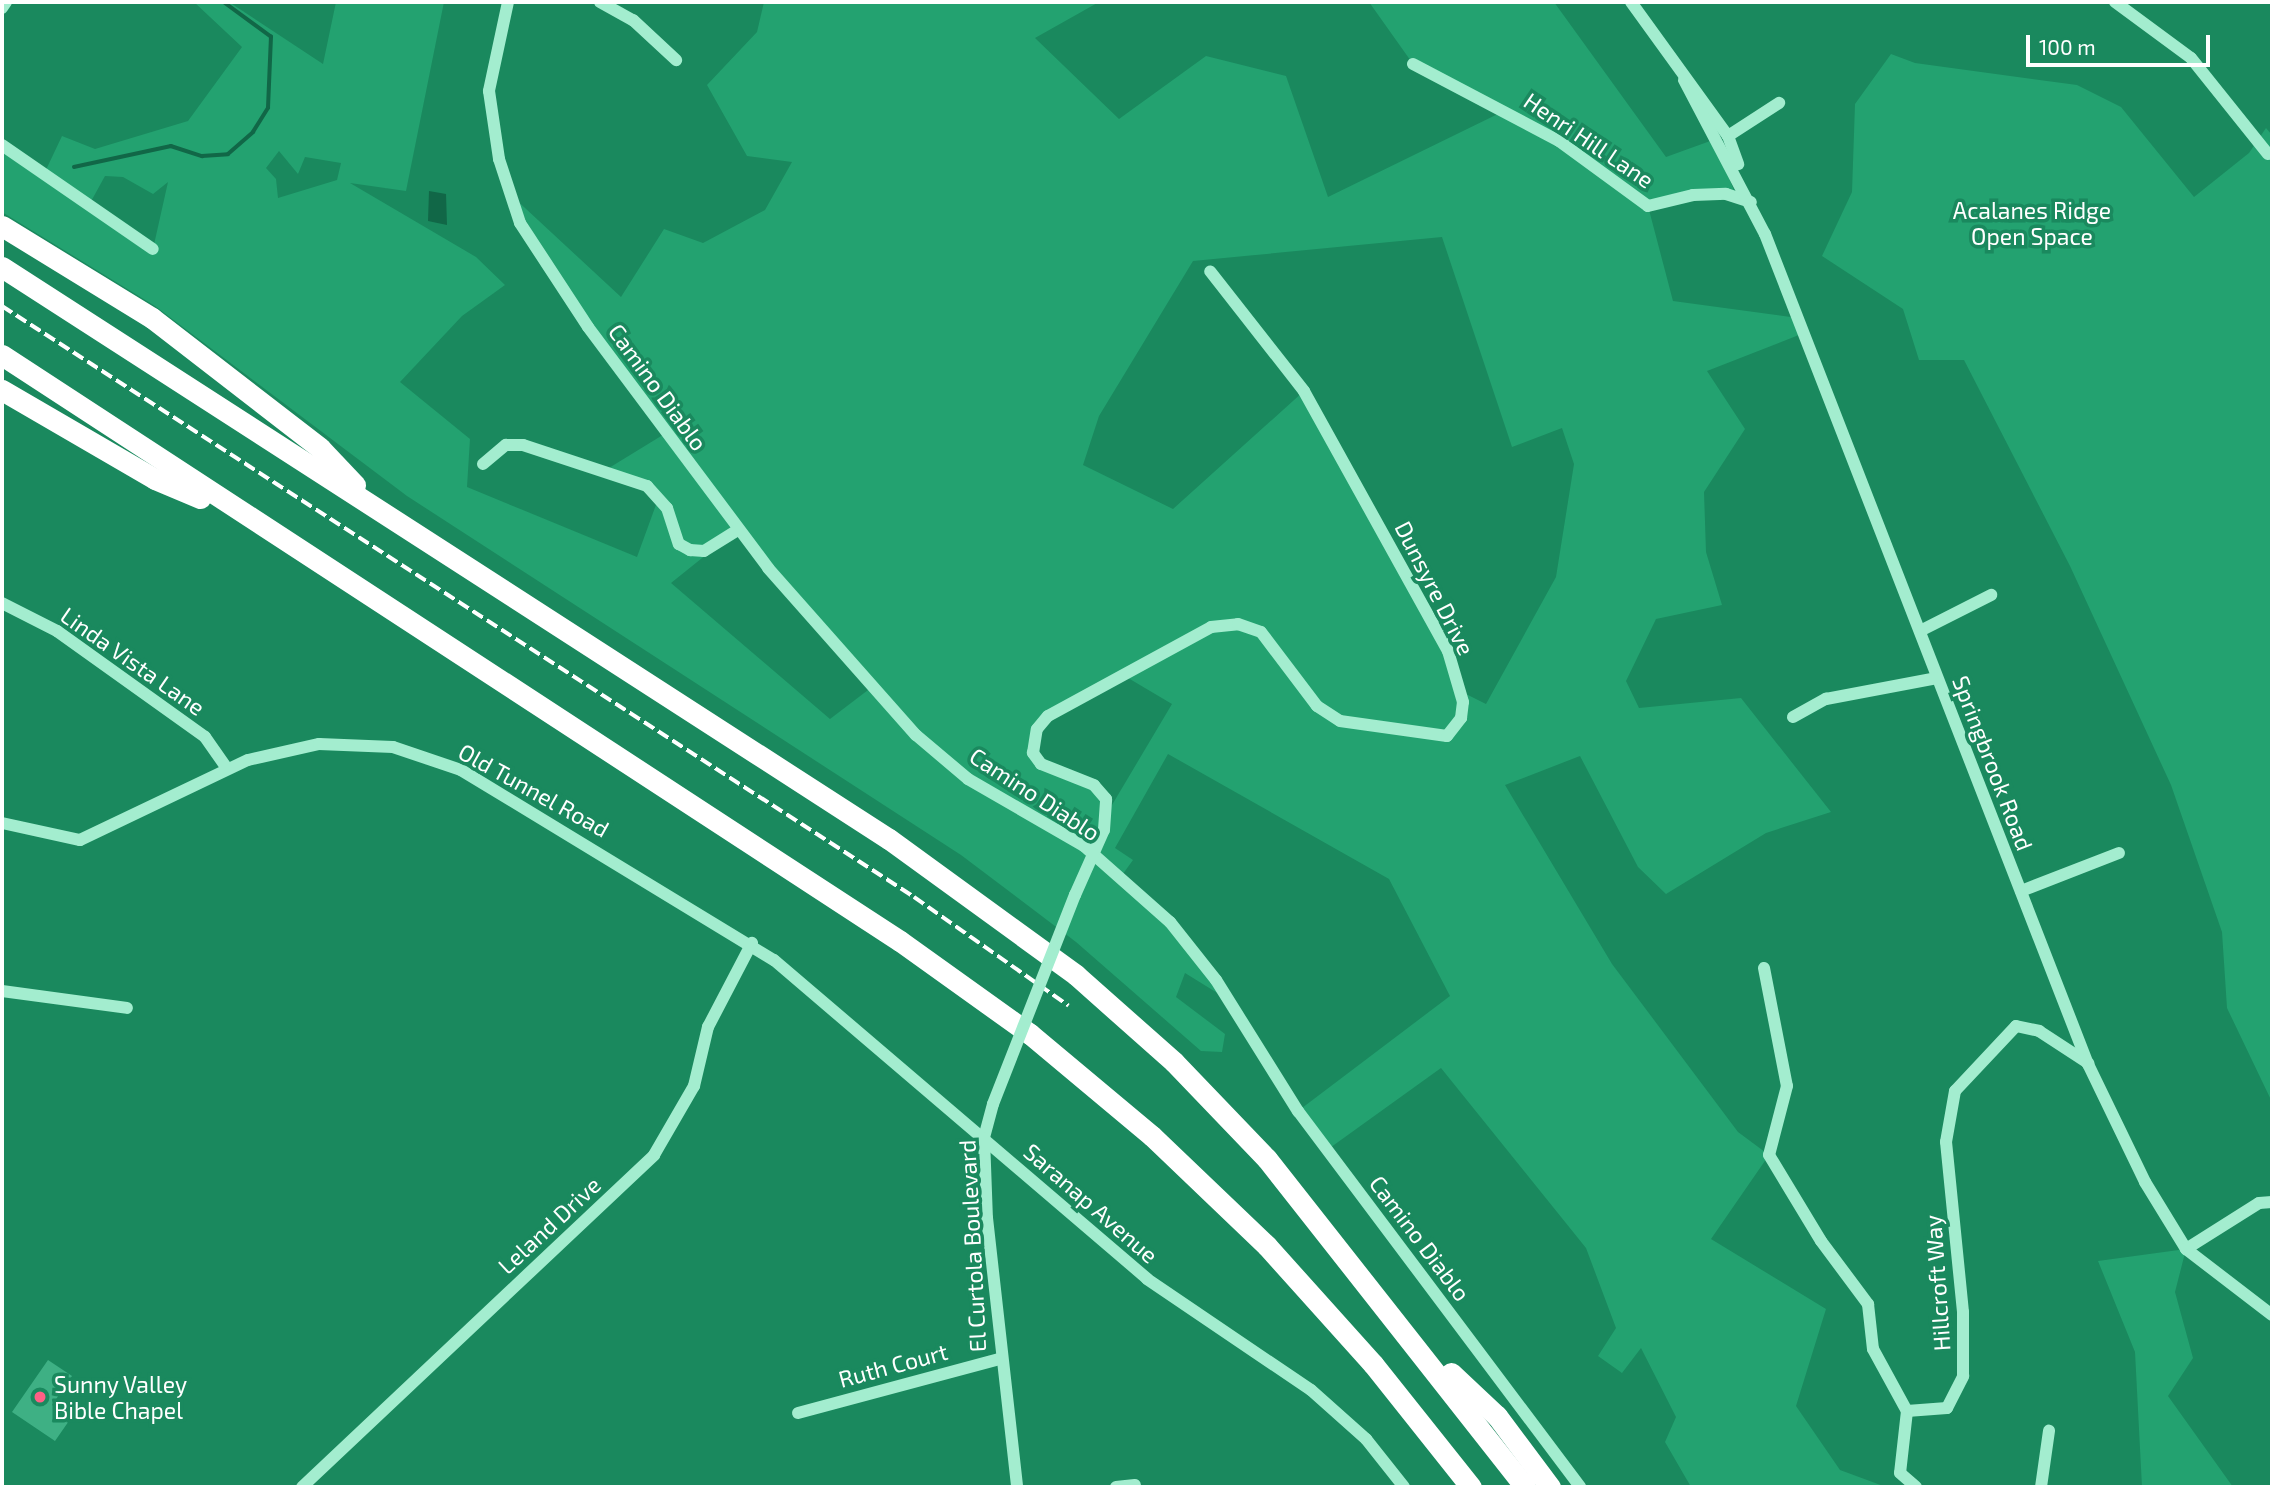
<!DOCTYPE html>
<style>
body{margin:0}
#map{position:relative;width:2274px;height:1489px;overflow:hidden;background:#1a895e;font-family:"Exo 2",sans-serif}
div>[style]{position:absolute}
[style*='--x']{left:calc(var(--x)*1px);top:calc(var(--y)*1px);width:calc(var(--w)*1px);rotate:calc(var(--a)*1deg)}
.green>*{inset:0;background:#23a270}
.water>*{inset:0;background:#116747}
.stream>*{height:3.5px;margin:-1.75px;padding:0 1.75px;transform-origin:1.75px;border-radius:1.75px;background:#116747}
.building>*{inset:0;background:#3eb084}
.minor>*{height:12px;margin:-6px;padding:0 6px;transform-origin:6px;border-radius:6px;background:#a3edcf}
.highway>*{height:21px;margin:-10.5px;padding:0 10.5px;transform-origin:10.5px;border-radius:10.5px;background:#fff}
.rail>*{height:3.5px;margin-top:-1.75px;transform-origin:0;background:repeating-linear-gradient(90deg,#fff 0 12px,transparent 0 17px)}
.minor-bridge>*{height:12px;margin:-6px;padding:0 6px;transform-origin:6px;border-radius:6px;background:#a3edcf}
.dots>*{width:19px;height:19px;translate:-50% -50%;box-sizing:border-box;border:4px solid #1a895e;border-radius:50%}
span{translate:-50% -50%;white-space:nowrap;text-align:center;line-height:1.15;-webkit-text-stroke:7px #1a895e;paint-order:stroke}
.street-label{font-size:23px;color:#fff}
.park-label{font-size:23px;color:#fff}
.poi-label{font-size:23px;color:#fff}
.left{translate:0 -50%;text-align:left}
.frame{position:absolute;inset:0;border:4px solid #fff;pointer-events:none}
.scale{position:absolute;left:2026px;top:35px;width:184px;height:32px;box-sizing:border-box;border:4px solid #fff;border-top:0;padding-left:9px;font-size:21px;line-height:24px;white-space:nowrap;color:#fff;-webkit-text-stroke:5px #1a895e;paint-order:stroke}
</style>
<div id="map">
<div class="green">
<i style="clip-path:polygon(evenodd,194px 2px,229px 2px,323px 64px,336px 2px,444px 2px,406px 191px,350px 183px,476px 257px,505px 285px,462px 316px,400px 382px,470px 439px,467px 487px,637px 557px,657px 502px,647px 486px,604px 471px,666px 433px,588px 327px,511px 195px,621px 297px,664px 229px,703px 243px,765px 210px,792px 162px,747px 156px,707px 85px,757px 32px,764px 2px,1099px 2px,1035px 38px,1119px 119px,1206px 56px,1286px 76px,1328px 197px,1506px 110px,1413px 64px,1369px 2px,1554px 2px,1666px 157px,1713px 140px,1736px 195px,1648px 206px,1673px 301px,1798px 318px,1804px 333px,1707px 371px,1745px 429px,1704px 492px,1706px 552px,1722px 605px,1656px 619px,1626px 681px,1639px 708px,1741px 698px,1831px 812px,1766px 833px,1666px 894px,1638px 867px,1580px 756px,1505px 785px,1612px 964px,1738px 1132px,1769px 1155px,1711px 1239px,1826px 1309px,1796px 1406px,1840px 1470px,1886px 1487px,1691px 1487px,1665px 1442px,1676px 1417px,1641px 1348px,1622px 1373px,1598px 1356px,1616px 1328px,1586px 1248px,1441px 1068px,1327px 1150px,1298px 1111px,1450px 996px,1389px 879px,1168px 754px,1115px 848px,1133px 860px,1120px 878px,1170px 922px,1227px 999px,1185px 973px,1176px 997px,1225px 1034px,1222px 1052px,1201px 1051px,1076px 942px,961px 855px,407px 496px,155px 306px,2px 212px,2px 145px,44px 174px,62px 136px,95px 149px,188px 121px,242px 47px,194px 2px,279px 151px,298px 174px,305px 157px,341px 163px,337px 180px,278px 198px,276px 179px,266px 168px,279px 151px,194px 2px,105px 176px,123px 177px,153px 194px,168px 182px,153px 249px,89px 205px,105px 176px,194px 2px,1442px 237px,1512px 447px,1562px 428px,1574px 464px,1556px 577px,1486px 704px,1460px 691px,1448px 651px,1304px 391px,1173px 509px,1083px 465px,1099px 416px,1193px 261px,1442px 237px,194px 2px,737px 530px,872px 687px,830px 719px,671px 583px,737px 530px,194px 2px,1123px 675px,1172px 704px,1109px 810px,1094px 785px,1033px 753px,1048px 716px,1123px 675px)"></i>
<i style="clip-path:polygon(1891px 54px,1915px 63px,2077px 85px,2121px 107px,2194px 197px,2249px 153px,2266px 128px,2272px 135px,2272px 1102px,2227px 1008px,2222px 932px,2171px 785px,2070px 566px,1964px 360px,1919px 360px,1903px 309px,1822px 256px,1852px 192px,1855px 104px)"></i>
<i style="clip-path:polygon(2186px 1249px,2175px 1292px,2193px 1358px,2168px 1396px,2233px 1487px,2142px 1487px,2135px 1352px,2098px 1261px)"></i>
</div>
<div class="water">
<i style="clip-path:polygon(429px 191px,446px 194px,447px 225px,428px 221px)"></i>
</div>
<div class="stream">
<i style="--x:74;--y:167;--w:99;--a:-12.2"></i>
<i style="--x:171;--y:146;--w:33;--a:18"></i>
<i style="--x:202;--y:156;--w:26;--a:-4"></i>
<i style="--x:228;--y:154;--w:33;--a:-41"></i>
<i style="--x:253;--y:132;--w:28;--a:-58"></i>
<i style="--x:268;--y:108;--w:71;--a:-87.6"></i>
<i style="--x:271;--y:37;--w:59;--a:-143.9"></i>
</div>
<div class="building">
<i style="clip-path:polygon(48px 1360px,72px 1376px,52px 1405px,71px 1418px,55px 1441px,12px 1412px)"></i>
</div>
<div class="minor">
<i style="--x:508;--y:2;--w:91;--a:102.1"></i>
<i style="--x:489;--y:91;--w:69;--a:81.6"></i>
<i style="--x:499;--y:159;--w:67;--a:71.8"></i>
<i style="--x:520;--y:223;--w:124;--a:56.8"></i>
<i style="--x:588;--y:327;--w:301;--a:53.2"></i>
<i style="--x:768;--y:568;--w:223;--a:48.5"></i>
<i style="--x:916;--y:735;--w:68;--a:40.2"></i>
<i style="--x:968;--y:779;--w:134;--a:30"></i>
<i style="--x:1084;--y:846;--w:115;--a:41.5"></i>
<i style="--x:1170;--y:922;--w:74;--a:51.6"></i>
<i style="--x:1216;--y:980;--w:155;--a:58"></i>
<i style="--x:1298;--y:1111;--w:470;--a:53.1"></i>
<i style="--x:600;--y:2;--w:38;--a:29"></i>
<i style="--x:633;--y:20;--w:59;--a:42.9"></i>
<i style="--x:1631;--y:2;--w:165;--a:54.1"></i>
<i style="--x:1728;--y:136;--w:30;--a:70"></i>
<i style="--x:2115;--y:2;--w:94;--a:36.4"></i>
<i style="--x:2191;--y:58;--w:123;--a:51.3"></i>
<i style="--x:2;--y:8;--w:7;--a:-56"></i>
<i style="--x:1413;--y:64;--w:165;--a:27.8"></i>
<i style="--x:1559;--y:141;--w:110;--a:36.1"></i>
<i style="--x:1648;--y:206;--w:46;--a:-13.7"></i>
<i style="--x:1693;--y:195;--w:33;--a:-2"></i>
<i style="--x:1726;--y:194;--w:26;--a:18"></i>
<i style="--x:1684;--y:80;--w:174;--a:62.3"></i>
<i style="--x:1765;--y:234;--w:891;--a:68.74"></i>
<i style="--x:2088;--y:1064;--w:131;--a:64.2"></i>
<i style="--x:2145;--y:1182;--w:79;--a:58.5"></i>
<i style="--x:2186;--y:1249;--w:108;--a:37.5"></i>
<i style="--x:1728;--y:136;--w:61;--a:-32.9"></i>
<i style="--x:2;--y:145;--w:183;--a:34.6"></i>
<i style="--x:483;--y:464;--w:30;--a:-40"></i>
<i style="--x:506;--y:445;--w:17;--a:0"></i>
<i style="--x:523;--y:445;--w:131;--a:18.3"></i>
<i style="--x:647;--y:486;--w:30;--a:48"></i>
<i style="--x:667;--y:508;--w:38;--a:72"></i>
<i style="--x:679;--y:544;--w:13;--a:29"></i>
<i style="--x:690;--y:550;--w:14;--a:4"></i>
<i style="--x:704;--y:551;--w:40;--a:-32"></i>
<i style="--x:2;--y:603;--w:62;--a:27"></i>
<i style="--x:57;--y:631;--w:182;--a:35.6"></i>
<i style="--x:205;--y:737;--w:39;--a:55"></i>
<i style="--x:1920;--y:631;--w:80;--a:-26.9"></i>
<i style="--x:1793;--y:717;--w:38;--a:-29"></i>
<i style="--x:1826;--y:699;--w:113;--a:-10.7"></i>
<i style="--x:2;--y:823;--w:80;--a:12.3"></i>
<i style="--x:80;--y:840;--w:186;--a:-25.5"></i>
<i style="--x:248;--y:760;--w:73;--a:-12.7"></i>
<i style="--x:319;--y:744;--w:74;--a:2.3"></i>
<i style="--x:393;--y:747;--w:72;--a:18.7"></i>
<i style="--x:461;--y:770;--w:366;--a:31.3"></i>
<i style="--x:774;--y:960;--w:491;--a:40.5"></i>
<i style="--x:1147;--y:1279;--w:198;--a:34.1"></i>
<i style="--x:1311;--y:1390;--w:74;--a:41.7"></i>
<i style="--x:1366;--y:1439;--w:61;--a:51.6"></i>
<i style="--x:2021;--y:891;--w:105;--a:-21.2"></i>
<i style="--x:1075;--y:895;--w:71;--a:-66"></i>
<i style="--x:1104;--y:830;--w:31;--a:-86"></i>
<i style="--x:1106;--y:799;--w:18;--a:-131"></i>
<i style="--x:1094;--y:785;--w:57;--a:-158.4"></i>
<i style="--x:1041;--y:764;--w:14;--a:-126"></i>
<i style="--x:1033;--y:753;--w:24;--a:-81"></i>
<i style="--x:1037;--y:729;--w:17;--a:-50"></i>
<i style="--x:1048;--y:716;--w:186;--a:-28.6"></i>
<i style="--x:1211;--y:627;--w:27;--a:-6"></i>
<i style="--x:1238;--y:624;--w:24;--a:19"></i>
<i style="--x:1261;--y:632;--w:93;--a:52.9"></i>
<i style="--x:1317;--y:706;--w:27;--a:33"></i>
<i style="--x:1340;--y:721;--w:108;--a:8"></i>
<i style="--x:1447;--y:736;--w:23;--a:-52"></i>
<i style="--x:1461;--y:718;--w:16;--a:-83"></i>
<i style="--x:1463;--y:702;--w:53;--a:-106.4"></i>
<i style="--x:1448;--y:651;--w:297;--a:-119"></i>
<i style="--x:1304;--y:391;--w:152;--a:-128.1"></i>
<i style="--x:1764;--y:968;--w:120;--a:79"></i>
<i style="--x:1787;--y:1086;--w:71;--a:104.6"></i>
<i style="--x:1769;--y:1155;--w:100;--a:58.8"></i>
<i style="--x:1821;--y:1241;--w:79;--a:53.3"></i>
<i style="--x:1868;--y:1304;--w:45;--a:83.7"></i>
<i style="--x:1873;--y:1349;--w:71;--a:61.3"></i>
<i style="--x:1907;--y:1411;--w:40;--a:-4.3"></i>
<i style="--x:1947;--y:1408;--w:36;--a:-63"></i>
<i style="--x:1963;--y:1376;--w:64;--a:-90"></i>
<i style="--x:1963;--y:1312;--w:171;--a:-95.7"></i>
<i style="--x:1946;--y:1142;--w:52;--a:-80"></i>
<i style="--x:1955;--y:1091;--w:89;--a:-46.8"></i>
<i style="--x:2016;--y:1026;--w:24;--a:12"></i>
<i style="--x:2039;--y:1031;--w:59;--a:33.1"></i>
<i style="--x:2;--y:991;--w:126;--a:7.7"></i>
<i style="--x:993;--y:1104;--w:35;--a:105"></i>
<i style="--x:984;--y:1138;--w:80;--a:87.9"></i>
<i style="--x:987;--y:1218;--w:271;--a:83.6"></i>
<i style="--x:2186;--y:1249;--w:86;--a:-32.2"></i>
<i style="--x:2259;--y:1203;--w:13;--a:-4"></i>
<i style="--x:1907;--y:1411;--w:62;--a:96.4"></i>
<i style="--x:1900;--y:1473;--w:21;--a:41"></i>
<i style="--x:798;--y:1413;--w:208;--a:-15"></i>
<i style="--x:302;--y:1487;--w:484;--a:-43.3"></i>
<i style="--x:654;--y:1155;--w:80;--a:-59.9"></i>
<i style="--x:694;--y:1086;--w:61;--a:-76.7"></i>
<i style="--x:708;--y:1027;--w:95;--a:-62.4"></i>
<i style="--x:1116;--y:1487;--w:19;--a:-6"></i>
<i style="--x:2041;--y:1487;--w:57;--a:-81.9"></i>
</div>
<div class="highway">
<i style="--x:2;--y:226;--w:176;--a:31.5"></i>
<i style="--x:152;--y:318;--w:212;--a:37.7"></i>
<i style="--x:320;--y:448;--w:51;--a:46.6"></i>
<i style="--x:2;--y:267;--w:1055;--a:32.82"></i>
<i style="--x:889;--y:839;--w:231;--a:36"></i>
<i style="--x:1076;--y:975;--w:131;--a:41.6"></i>
<i style="--x:1174;--y:1062;--w:134;--a:46.2"></i>
<i style="--x:1267;--y:1159;--w:417;--a:51.8"></i>
<i style="--x:2;--y:355;--w:1072;--a:33.13"></i>
<i style="--x:900;--y:941;--w:160;--a:35.6"></i>
<i style="--x:1030;--y:1034;--w:159;--a:39.9"></i>
<i style="--x:1152;--y:1136;--w:159;--a:43.7"></i>
<i style="--x:1267;--y:1246;--w:159;--a:48.1"></i>
<i style="--x:1373;--y:1364;--w:157;--a:51.5"></i>
<i style="--x:2;--y:390;--w:177;--a:30.2"></i>
<i style="--x:155;--y:479;--w:49;--a:22.9"></i>
<i style="--x:1451;--y:1373;--w:63;--a:43.1"></i>
<i style="--x:1497;--y:1416;--w:89;--a:53.3"></i>
</div>
<div class="rail">
<i style="--x:2;--y:306;--w:1087;--a:32.94"></i>
<i style="--x:914;--y:897;--w:189;--a:35.1"></i>
</div>
<div class="minor-bridge">
<i style="--x:993;--y:1104;--w:225;--a:-68.6"></i>
</div>
<div class="dots">
<i style="left:40px;top:1397px;background:#ff5f85"></i>
</div>
<div class="street-label">
<span style="left:1589px;top:140px;rotate:34deg">Henri Hill Lane</span>
<span style="left:658px;top:387px;rotate:54deg">Camino Diablo</span>
<span style="left:1435px;top:588px;rotate:63deg">Dunsyre Drive</span>
<span style="left:133px;top:661px;rotate:35deg">Linda Vista Lane</span>
<span style="left:1993px;top:763px;rotate:69deg">Springbrook Road</span>
<span style="left:534px;top:790px;rotate:29deg">Old Tunnel Road</span>
<span style="left:1035px;top:794px;rotate:33deg">Camino Diablo</span>
<span style="left:1091px;top:1203px;rotate:41deg">Saranap Avenue</span>
<span style="left:549px;top:1225px;rotate:-43deg">Leland Drive</span>
<span style="left:1420px;top:1238px;rotate:53deg">Camino Diablo</span>
<span style="left:972px;top:1246px;rotate:-93deg">El Curtola Boulevard</span>
<span style="left:1937px;top:1283px;rotate:-94deg">Hillcroft Way</span>
<span style="left:893px;top:1365px;rotate:-15deg">Ruth Court</span>
</div>
<div class="park-label">
<span style="left:2032px;top:223px">Acalanes Ridge<br>Open Space</span>
</div>
<div class="poi-label">
<span class="left" style="left:54px;top:1397px">Sunny Valley<br>Bible Chapel</span>
</div>
<div class="frame"></div>
<div class="scale">100 m</div>
</div>
